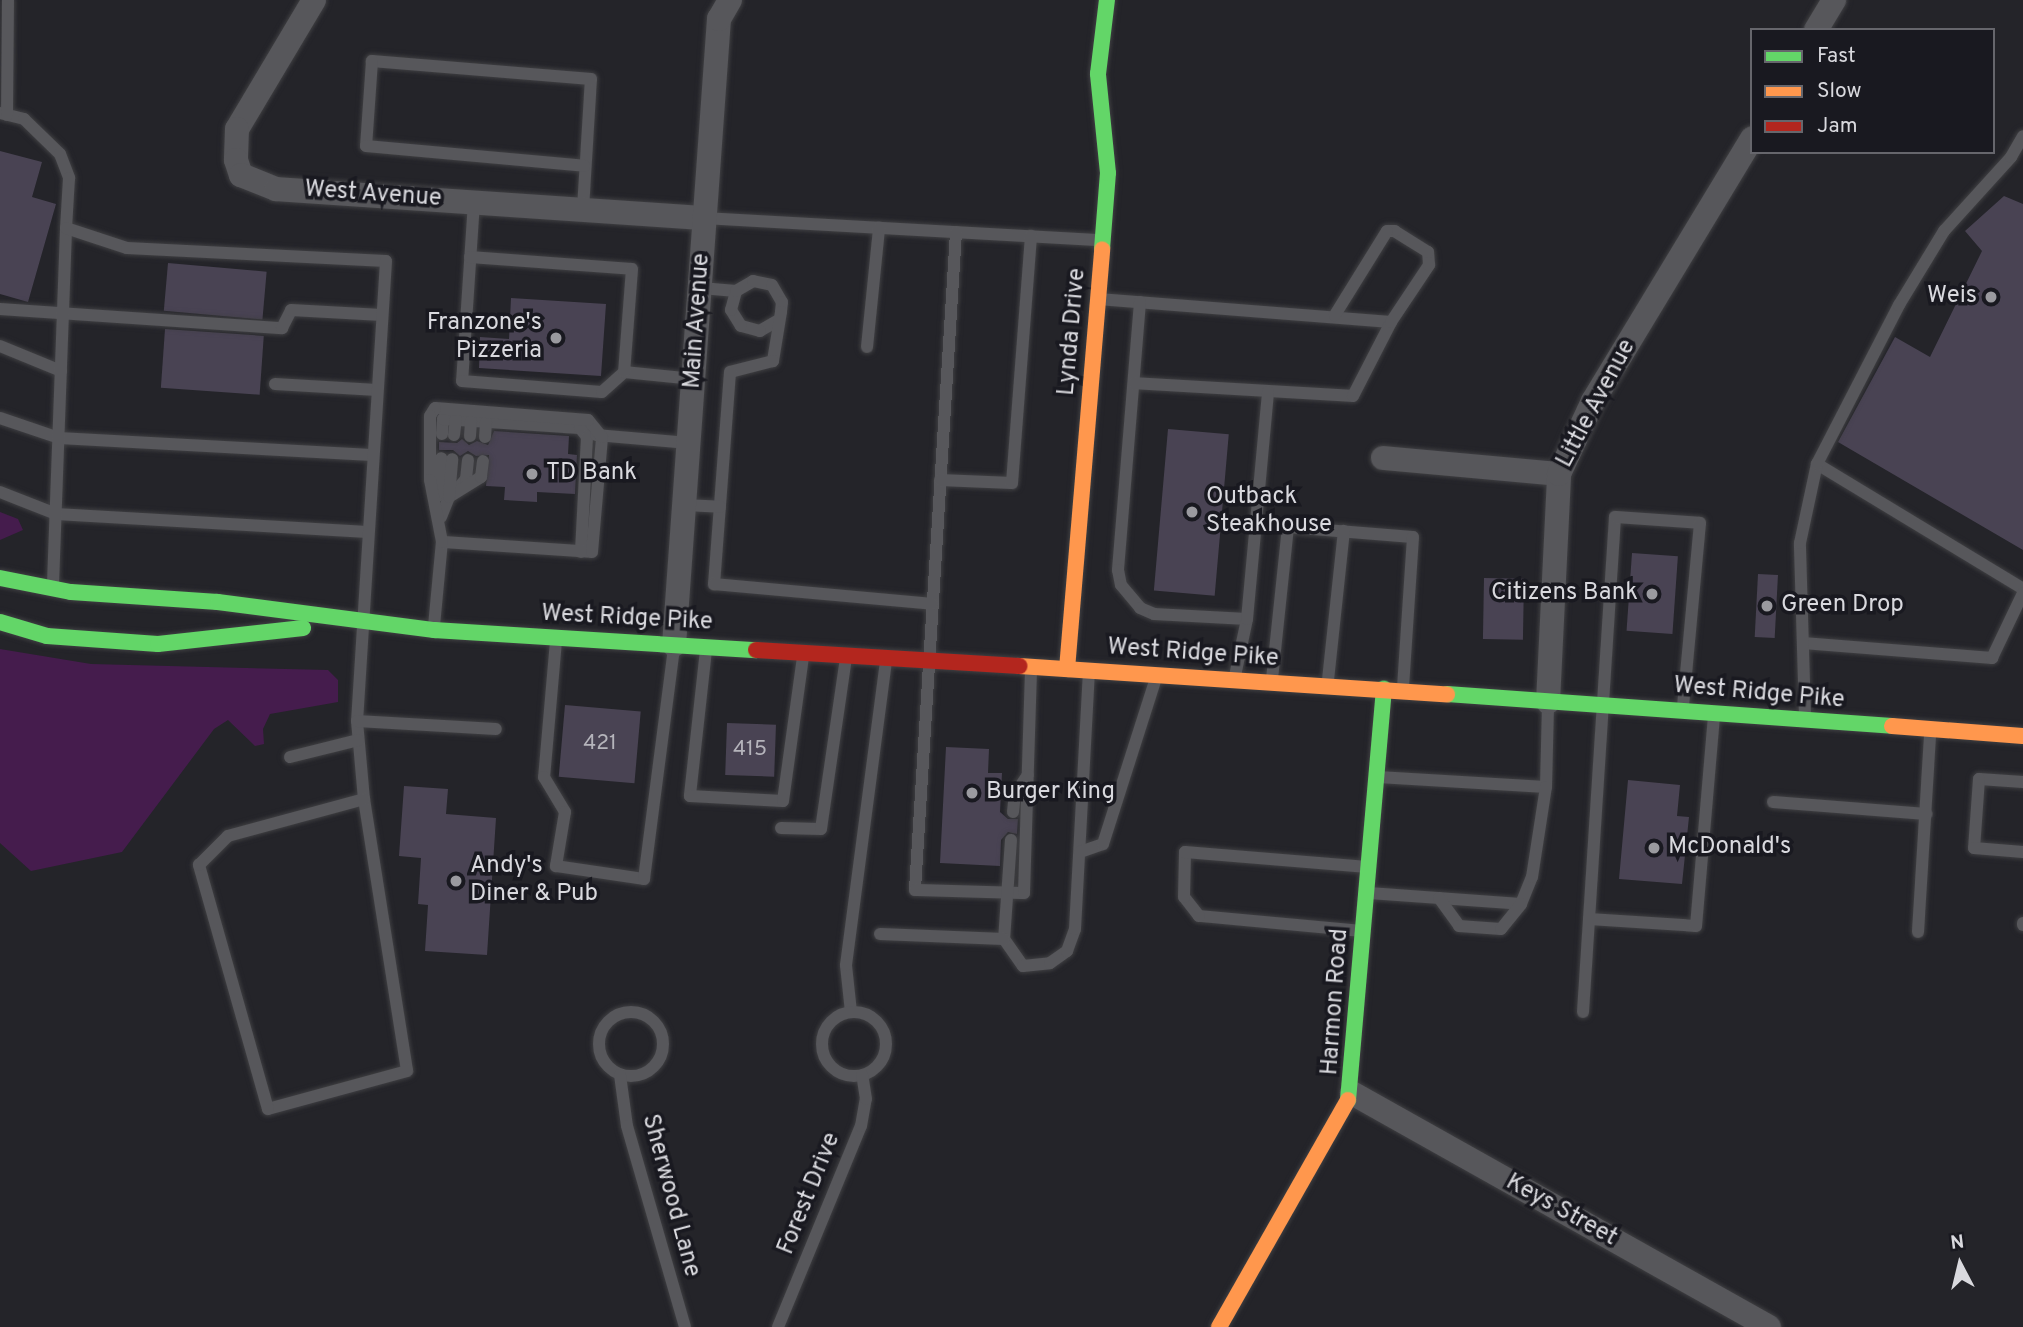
<!DOCTYPE html>
<style>
body{margin:0}
#map{position:relative;width:2023px;height:1327px;overflow:hidden;background:#242429;font-family:Overpass,sans-serif}
div>[style]{position:absolute}
[style*='--x']{left:calc(var(--x)*1px);top:calc(var(--y)*1px);width:calc(var(--w)*1px);rotate:calc(var(--a)*1deg)}
.green>*{inset:0;background:#451c4d}
.building>*{inset:0;background:#494353;transform-origin:0 0}
.roads{filter:drop-shadow(0 0 2px #3f3f42) drop-shadow(0 0 2px #3f3f42)}
.lane>*{height:12px;margin:-6px;padding:0 6px;transform-origin:6px;border-radius:6px;background:#57575b}
.lane>.ring{margin:-6px;padding:0;box-sizing:content-box;background:none;border:12px solid #57575b;border-radius:50%}
.street>*{height:24px;margin:-12px;padding:0 12px;transform-origin:12px;border-radius:12px;background:#57575b}
.fast>*{height:16px;margin:-8px;padding:0 8px;transform-origin:8px;border-radius:8px;background:#63d668}
.slow>*{height:16px;margin:-8px;padding:0 8px;transform-origin:8px;border-radius:8px;background:#ff974d}
.jam>*{height:16px;margin:-8px;padding:0 8px;transform-origin:8px;border-radius:8px;background:#b3261e}
.dots>*{width:19px;height:19px;translate:-50% -50%;box-sizing:border-box;border:4px solid #191920;border-radius:50%}
span{translate:-50% -50%;white-space:nowrap;text-align:center;line-height:1.15;-webkit-text-stroke:7px #191920;paint-order:stroke}
.number-label{font-size:21px;color:#b5b4bb}
.number-label span{-webkit-text-stroke-width:0}
.street-label{font-size:24px;color:#d9d9de}
.poi-label{font-size:24px;color:#d9d9de}
.right{translate:-100% -50%;text-align:right}
.left{translate:0 -50%;text-align:left}
.legend{position:absolute;left:1750px;top:28px;width:245px;height:126px;box-sizing:border-box;background:#191920;border:2px solid #66666c;margin:0;padding:9px 12px;list-style:none;font-size:21px;color:#d9d9de}
.legend li{display:flex;align-items:center;gap:14px;height:35px}
.legend b{width:35px;border:2px solid #66666c}
.north{position:absolute;left:1925px;top:1229px;width:70px;height:70px;-webkit-text-stroke:5px #191920;paint-order:stroke;rotate:353deg;font-size:19px;font-weight:700;line-height:28px;text-align:center;color:#d9d9de}
.north::after{content:'';display:block;margin:auto;width:24px;height:32px;background:#d9d9de;clip-path:polygon(50% 0,100% 100%,50% 72%,0 100%)}
</style>
<div id="map">
<div class="green">
<i style="clip-path:polygon(0 512px,18px 519px,23px 530px,0 540px)"></i>
<i style="clip-path:polygon(0 649px,91px 664px,328px 670px,338px 680px,338px 702px,270px 714px,263px 729px,264px 744px,255px 746px,228px 720px,214px 729px,122px 852px,31px 871px,0 843px)"></i>
</div>
<div class="building">
<i style="clip-path:polygon(0 151px,42px 162px,32px 197px,56px 204px,28px 302px,0 294px)"></i>
<i style="clip-path:polygon(2004px 196px,2023px 204px,2023px 550px,1838px 442px,1895px 337px,1930px 357px,1982px 251px,1965px 231px)"></i>
<i style="left:168px;top:263px;width:99px;height:48px;rotate:5deg"></i>
<i style="clip-path:polygon(511px 298px,606px 304px,601px 376px,479px 368px,480px 337px,509px 339px)"></i>
<i style="left:165px;top:329px;width:99px;height:59px;rotate:4deg"></i>
<i style="left:1168px;top:429px;width:61px;height:162px;rotate:5deg"></i>
<i style="clip-path:polygon(494px 431px,569px 436px,568px 454px,577px 455px,575px 494px,537px 492px,537px 502px,504px 500px,505px 487px,486px 486px,489px 455px,476px 456px,468px 451px,460px 456px,453px 450px,439px 450px,439px 442px,457px 443px,462px 439px,469px 445px,477px 441px,488px 445px)"></i>
<i style="left:1632px;top:553px;width:46px;height:78px;rotate:4deg"></i>
<i style="left:1758px;top:574px;width:20px;height:63px;rotate:3deg"></i>
<i style="left:1484px;top:578px;width:40px;height:61px;rotate:1deg"></i>
<i style="left:565px;top:705px;width:76px;height:72px;rotate:5deg"></i>
<i style="left:727px;top:723px;width:49px;height:52px;rotate:2deg"></i>
<i style="clip-path:polygon(946px 747px,989px 749px,988px 773px,1002px 773px,1000px 812px,1008px 819px,1018px 819px,1017px 834px,1008px 832px,1001px 840px,1000px 866px,940px 863px)"></i>
<i style="clip-path:polygon(1628px 780px,1680px 785px,1677px 816px,1689px 817px,1682px 884px,1619px 879px)"></i>
<i style="clip-path:polygon(404px 786px,448px 789px,446px 814px,496px 818px,487px 955px,425px 951px,428px 905px,418px 904px,421px 858px,399px 856px)"></i>
</div>
<div class="roads">
<div class="lane">
<i style="--x:0;--y:113;--w:25;--a:14"></i>
<i style="--x:24;--y:119;--w:50;--a:44.2"></i>
<i style="--x:60;--y:154;--w:26;--a:69"></i>
<i style="--x:69;--y:178;--w:50;--a:93.4"></i>
<i style="--x:7;--y:115;--w:115;--a:-89.5"></i>
<i style="--x:474;--y:202;--w:179;--a:93.8"></i>
<i style="--x:462;--y:381;--w:140;--a:4.5"></i>
<i style="--x:602;--y:392;--w:30;--a:-42"></i>
<i style="--x:624;--y:372;--w:70;--a:5.7"></i>
<i style="--x:583;--y:209;--w:130;--a:-86.5"></i>
<i style="--x:591;--y:79;--w:220;--a:-175.3"></i>
<i style="--x:372;--y:61;--w:85;--a:94"></i>
<i style="--x:366;--y:146;--w:219;--a:5.2"></i>
<i style="--x:705;--y:218;--w:395;--a:3.2"></i>
<i style="--x:956;--y:232;--w:659;--a:93.57"></i>
<i style="--x:915;--y:890;--w:109;--a:1.6"></i>
<i style="--x:1024;--y:893;--w:223;--a:-88.2"></i>
<i style="--x:470;--y:257;--w:162;--a:4.2"></i>
<i style="--x:632;--y:269;--w:103;--a:94.4"></i>
<i style="--x:701;--y:288;--w:35;--a:5"></i>
<i style="--x:1098;--y:299;--w:294;--a:4.5"></i>
<i style="--x:1140;--y:302;--w:269;--a:94.7"></i>
<i style="--x:1118;--y:570;--w:15;--a:79"></i>
<i style="--x:1121;--y:585;--w:30;--a:50"></i>
<i style="--x:1140;--y:608;--w:15;--a:23"></i>
<i style="--x:1154;--y:614;--w:93;--a:3.1"></i>
<i style="--x:0;--y:309;--w:283;--a:3.9"></i>
<i style="--x:282;--y:328;--w:20;--a:-63"></i>
<i style="--x:291;--y:310;--w:91;--a:3.1"></i>
<i style="--x:777;--y:321;--w:20;--a:150"></i>
<i style="--x:760;--y:331;--w:20;--a:-165"></i>
<i style="--x:741;--y:326;--w:19;--a:-122"></i>
<i style="--x:731;--y:310;--w:20;--a:-75"></i>
<i style="--x:736;--y:291;--w:20;--a:-30"></i>
<i style="--x:753;--y:281;--w:19;--a:12"></i>
<i style="--x:772;--y:285;--w:20;--a:60"></i>
<i style="--x:782;--y:302;--w:10;--a:96"></i>
<i style="--x:781;--y:312;--w:50;--a:99.3"></i>
<i style="--x:773;--y:361;--w:44;--a:165.7"></i>
<i style="--x:730;--y:372;--w:213;--a:94.3"></i>
<i style="--x:714;--y:584;--w:219;--a:5.2"></i>
<i style="--x:0;--y:346;--w:66;--a:22.3"></i>
<i style="--x:867;--y:347;--w:120;--a:-84.2"></i>
<i style="--x:1134;--y:383;--w:219;--a:3.4"></i>
<i style="--x:1353;--y:396;--w:83;--a:-62.8"></i>
<i style="--x:1391;--y:322;--w:69;--a:-56.3"></i>
<i style="--x:1429;--y:265;--w:13;--a:-94"></i>
<i style="--x:1428;--y:252;--w:39;--a:-148"></i>
<i style="--x:1395;--y:231;--w:8;--a:180"></i>
<i style="--x:1387;--y:231;--w:99;--a:121.8"></i>
<i style="--x:275;--y:384;--w:102;--a:3.4"></i>
<i style="--x:0;--y:418;--w:62;--a:18.7"></i>
<i style="--x:59;--y:438;--w:313;--a:3.1"></i>
<i style="--x:442;--y:434;--w:15;--a:-86"></i>
<i style="--x:443;--y:419;--w:137;--a:3.8"></i>
<i style="--x:580;--y:428;--w:11;--a:52"></i>
<i style="--x:587;--y:437;--w:115;--a:93"></i>
<i style="--x:454;--y:435;--w:16;--a:-83"></i>
<i style="--x:596;--y:435;--w:93;--a:4.9"></i>
<i style="--x:470;--y:436;--w:15;--a:-86"></i>
<i style="--x:485;--y:437;--w:15;--a:-86"></i>
<i style="--x:1817;--y:464;--w:241;--a:31.2"></i>
<i style="--x:940;--y:480;--w:72;--a:2.4"></i>
<i style="--x:1012;--y:483;--w:248;--a:-85.6"></i>
<i style="--x:458;--y:488;--w:12;--a:-48"></i>
<i style="--x:466;--y:479;--w:19;--a:-84"></i>
<i style="--x:0;--y:492;--w:60;--a:21.4"></i>
<i style="--x:56;--y:514;--w:312;--a:3.3"></i>
<i style="--x:438;--y:496;--w:38;--a:-85"></i>
<i style="--x:449;--y:497;--w:38;--a:-32"></i>
<i style="--x:481;--y:477;--w:16;--a:-83"></i>
<i style="--x:685;--y:505;--w:35;--a:3"></i>
<i style="--x:441;--y:517;--w:22;--a:-68"></i>
<i style="--x:449;--y:497;--w:38;--a:-85"></i>
<i style="--x:53;--y:584;--w:356;--a:-87.9"></i>
<i style="--x:66;--y:228;--w:64;--a:18.2"></i>
<i style="--x:127;--y:248;--w:259;--a:2.9"></i>
<i style="--x:386;--y:261;--w:461;--a:93.6"></i>
<i style="--x:357;--y:721;--w:78;--a:84.9"></i>
<i style="--x:364;--y:799;--w:275;--a:81"></i>
<i style="--x:407;--y:1071;--w:144;--a:164.7"></i>
<i style="--x:268;--y:1109;--w:254;--a:-105.8"></i>
<i style="--x:199;--y:865;--w:41;--a:-45"></i>
<i style="--x:228;--y:836;--w:141;--a:-15.2"></i>
<i style="--x:434;--y:626;--w:84;--a:-84.6"></i>
<i style="--x:442;--y:542;--w:150;--a:3.8"></i>
<i style="--x:592;--y:552;--w:115;--a:-85"></i>
<i style="--x:602;--y:437;--w:22;--a:-129"></i>
<i style="--x:588;--y:420;--w:153;--a:-175.5"></i>
<i style="--x:435;--y:408;--w:9;--a:122"></i>
<i style="--x:430;--y:416;--w:64;--a:90"></i>
<i style="--x:430;--y:480;--w:63;--a:79"></i>
<i style="--x:556;--y:641;--w:137;--a:95"></i>
<i style="--x:544;--y:777;--w:41;--a:59"></i>
<i style="--x:565;--y:812;--w:55;--a:99.5"></i>
<i style="--x:556;--y:866;--w:89;--a:8.4"></i>
<i style="--x:644;--y:879;--w:232;--a:-82.6"></i>
<i style="--x:1803;--y:643;--w:190;--a:4.5"></i>
<i style="--x:1992;--y:658;--w:72;--a:-64.5"></i>
<i style="--x:706;--y:650;--w:147;--a:96.3"></i>
<i style="--x:690;--y:796;--w:93;--a:3.1"></i>
<i style="--x:783;--y:801;--w:145;--a:-82.1"></i>
<i style="--x:1235;--y:676;--w:58;--a:-78.1"></i>
<i style="--x:1247;--y:619;--w:228;--a:-84.7"></i>
<i style="--x:1272;--y:679;--w:153;--a:-84"></i>
<i style="--x:1288;--y:527;--w:125;--a:4.6"></i>
<i style="--x:1413;--y:537;--w:150;--a:93.8"></i>
<i style="--x:1328;--y:680;--w:150;--a:-83.9"></i>
<i style="--x:1805;--y:716;--w:173;--a:-91.7"></i>
<i style="--x:1800;--y:543;--w:81;--a:-77.9"></i>
<i style="--x:1817;--y:464;--w:179;--a:-62.7"></i>
<i style="--x:1899;--y:305;--w:87;--a:-58.7"></i>
<i style="--x:1944;--y:231;--w:100;--a:-47.8"></i>
<i style="--x:2011;--y:157;--w:24;--a:-60"></i>
<i style="--x:357;--y:721;--w:139;--a:3.3"></i>
<i style="--x:290;--y:757;--w:70;--a:-14"></i>
<i style="--x:1378;--y:777;--w:168;--a:3.4"></i>
<i style="--x:1546;--y:787;--w:81;--a:-88.6"></i>
<i style="--x:2023;--y:782;--w:44;--a:-176.1"></i>
<i style="--x:1979;--y:779;--w:69;--a:94.1"></i>
<i style="--x:1974;--y:848;--w:49;--a:4.7"></i>
<i style="--x:1773;--y:802;--w:154;--a:4.5"></i>
<i style="--x:1013;--y:812;--w:18;--a:-84"></i>
<i style="--x:1015;--y:794;--w:23;--a:-56"></i>
<i style="--x:781;--y:828;--w:40;--a:1.4"></i>
<i style="--x:821;--y:829;--w:173;--a:-81.7"></i>
<i style="--x:1011;--y:840;--w:99;--a:94"></i>
<i style="--x:1004;--y:939;--w:33;--a:55"></i>
<i style="--x:1023;--y:966;--w:27;--a:-6"></i>
<i style="--x:1050;--y:963;--w:21;--a:-35"></i>
<i style="--x:1067;--y:951;--w:23;--a:-70"></i>
<i style="--x:1075;--y:929;--w:255;--a:-86.9"></i>
<i style="--x:1080;--y:852;--w:24;--a:-19"></i>
<i style="--x:1103;--y:844;--w:174;--a:-72.3"></i>
<i style="--x:1369;--y:893;--w:152;--a:4.1"></i>
<i style="--x:1521;--y:904;--w:29;--a:-68"></i>
<i style="--x:1532;--y:877;--w:91;--a:-81.2"></i>
<i style="--x:1439;--y:898;--w:34;--a:54"></i>
<i style="--x:1459;--y:926;--w:42;--a:4.1"></i>
<i style="--x:1501;--y:929;--w:32;--a:-51"></i>
<i style="--x:1589;--y:919;--w:107;--a:3.7"></i>
<i style="--x:1696;--y:926;--w:211;--a:-85.1"></i>
<i style="--x:2023;--y:923;--w:2;--a:90"></i>
<i style="--x:1362;--y:931;--w:164;--a:-174.7"></i>
<i style="--x:1199;--y:916;--w:24;--a:-128"></i>
<i style="--x:1184;--y:897;--w:45;--a:-88.7"></i>
<i style="--x:1185;--y:852;--w:183;--a:4.7"></i>
<i style="--x:1918;--y:932;--w:199;--a:-86.5"></i>
<i style="--x:880;--y:934;--w:124;--a:2.3"></i>
<i class="ring" style="left:599px;top:1012px;width:52px;height:52px"></i>
<i style="--x:851;--y:1012;--w:47;--a:-96.1"></i>
<i style="--x:846;--y:965;--w:306;--a:-82.5"></i>
<i style="--x:1583;--y:1012;--w:496;--a:-86.3"></i>
<i style="--x:1615;--y:517;--w:85;--a:4"></i>
<i style="--x:1700;--y:523;--w:185;--a:95.3"></i>
<i class="ring" style="left:822px;top:1012px;width:52px;height:52px"></i>
<i style="--x:620;--y:1075;--w:51;--a:82.2"></i>
<i style="--x:627;--y:1126;--w:209;--a:73.9"></i>
<i style="--x:778;--y:1327;--w:217;--a:-67.6"></i>
<i style="--x:861;--y:1126;--w:27;--a:-80"></i>
<i style="--x:866;--y:1099;--w:24;--a:-99"></i>
</div>
<div class="street">
<i style="--x:314;--y:0;--w:150;--a:120.8"></i>
<i style="--x:237;--y:129;--w:31;--a:92"></i>
<i style="--x:236;--y:160;--w:16;--a:72"></i>
<i style="--x:241;--y:175;--w:38;--a:22"></i>
<i style="--x:276;--y:189;--w:430;--a:3.9"></i>
<i style="--x:1816;--y:30;--w:35;--a:-59"></i>
<i style="--x:1383;--y:458;--w:177;--a:5.2"></i>
<i style="--x:674;--y:645;--w:628;--a:-85.89"></i>
<i style="--x:719;--y:19;--w:22;--a:-60"></i>
<i style="--x:1548;--y:702;--w:228;--a:-87.2"></i>
<i style="--x:1559;--y:474;--w:81;--a:-65"></i>
<i style="--x:1593;--y:401;--w:307;--a:-58.8"></i>
<i style="--x:1352;--y:1093;--w:478;--a:29.3"></i>
</div>
<div class="fast">
<i style="--x:1102;--y:249;--w:76;--a:-85.5"></i>
<i style="--x:1108;--y:173;--w:100;--a:-95.8"></i>
<i style="--x:1098;--y:74;--w:75;--a:-83.1"></i>
<i style="--x:0;--y:578;--w:72;--a:11.2"></i>
<i style="--x:71;--y:592;--w:147;--a:3.9"></i>
<i style="--x:218;--y:602;--w:218;--a:7.4"></i>
<i style="--x:434;--y:630;--w:323;--a:3.6"></i>
<i style="--x:0;--y:622;--w:49;--a:16.6"></i>
<i style="--x:47;--y:636;--w:111;--a:4.1"></i>
<i style="--x:158;--y:644;--w:146;--a:-6.3"></i>
<i style="--x:1447;--y:694;--w:446;--a:4.1"></i>
<i style="--x:1348;--y:1100;--w:413;--a:-85"></i>
</div>
<div class="slow">
<i style="--x:1020;--y:666;--w:428;--a:3.8"></i>
<i style="--x:1067;--y:669;--w:421;--a:-85.2"></i>
<i style="--x:1892;--y:726;--w:131;--a:4.4"></i>
<i style="--x:1219;--y:1327;--w:261;--a:-60.4"></i>
</div>
<div class="jam">
<i style="--x:756;--y:650;--w:264;--a:3.5"></i>
</div>
</div>
<div class="dots">
<i style="left:1991px;top:297px;background:#9a9a9f"></i>
<i style="left:556px;top:338px;background:#9a9a9f"></i>
<i style="left:532px;top:474px;background:#9a9a9f"></i>
<i style="left:1192px;top:512px;background:#9a9a9f"></i>
<i style="left:1652px;top:594px;background:#9a9a9f"></i>
<i style="left:1767px;top:606px;background:#9a9a9f"></i>
<i style="left:972px;top:793px;background:#9a9a9f"></i>
<i style="left:1654px;top:848px;background:#9a9a9f"></i>
<i style="left:456px;top:881px;background:#9a9a9f"></i>
</div>
<div class="number-label">
<span style="left:600px;top:744px">421</span>
<span style="left:750px;top:750px">415</span>
</div>
<div class="street-label">
<span style="left:373px;top:195px;rotate:4deg">West Avenue</span>
<span style="left:698px;top:321px;rotate:-86deg">Main Avenue</span>
<span style="left:1073px;top:332px;rotate:-85deg">Lynda Drive</span>
<span style="left:1597px;top:404px;rotate:-62deg">Little Avenue</span>
<span style="left:627px;top:619px;rotate:3deg">West Ridge Pike</span>
<span style="left:1193px;top:654px;rotate:4deg">West Ridge Pike</span>
<span style="left:1759px;top:694px;rotate:5deg">West Ridge Pike</span>
<span style="left:1336px;top:1002px;rotate:-86deg">Harmon Road</span>
<span style="left:810px;top:1194px;rotate:-68deg">Forest Drive</span>
<span style="left:670px;top:1196px;rotate:75deg">Sherwood Lane</span>
<span style="left:1561px;top:1211px;rotate:29deg">Keys Street</span>
</div>
<div class="poi-label">
<span class="right" style="left:1977px;top:297px">Weis</span>
<span class="right" style="left:542px;top:338px">Franzone's<br>Pizzeria</span>
<span class="left" style="left:546px;top:474px">TD Bank</span>
<span class="left" style="left:1206px;top:512px">Outback<br>Steakhouse</span>
<span class="right" style="left:1638px;top:594px">Citizens Bank</span>
<span class="left" style="left:1781px;top:606px">Green Drop</span>
<span class="left" style="left:986px;top:793px">Burger King</span>
<span class="left" style="left:1668px;top:848px">McDonald's</span>
<span class="left" style="left:470px;top:881px">Andy's<br>Diner &amp; Pub</span>
</div>
<ul class="legend">
<li><b style="height:9px;background:#63d668"></b>Fast</li>
<li><b style="height:9px;background:#ff974d"></b>Slow</li>
<li><b style="height:9px;background:#b3261e"></b>Jam</li>
</ul>
<div class="north">N</div>
</div>
